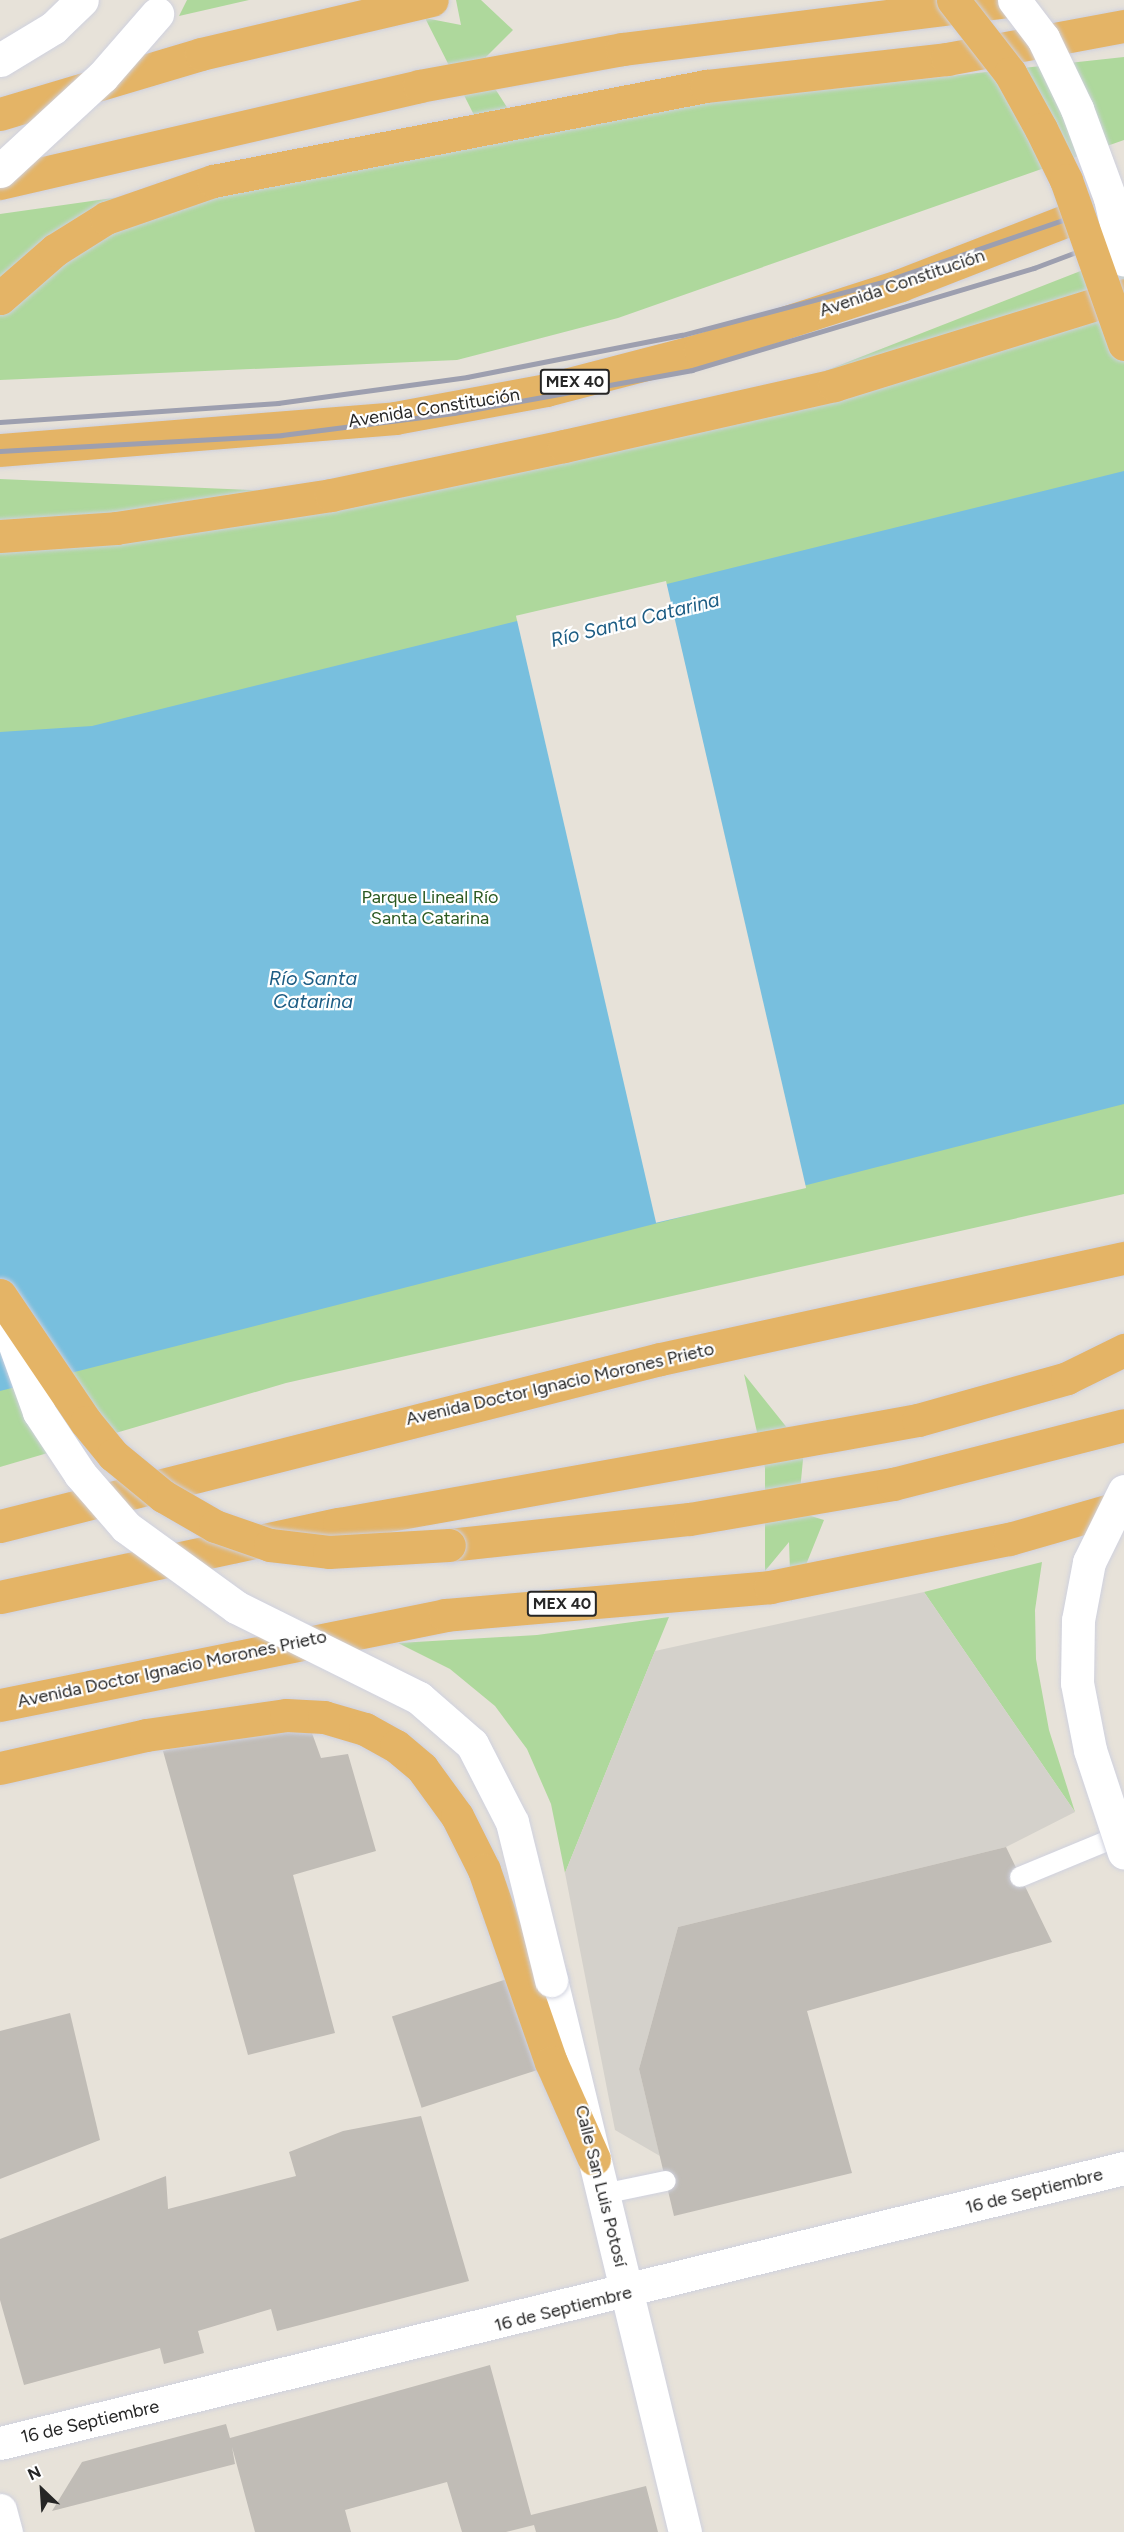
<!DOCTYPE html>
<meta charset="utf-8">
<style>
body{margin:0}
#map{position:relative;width:1124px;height:2532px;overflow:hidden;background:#e7e2d9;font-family:Figtree,sans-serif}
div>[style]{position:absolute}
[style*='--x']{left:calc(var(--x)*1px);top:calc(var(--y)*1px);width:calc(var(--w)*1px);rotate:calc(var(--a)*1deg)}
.green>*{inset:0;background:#aed89c}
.plaza>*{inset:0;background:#d4d1cb}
.water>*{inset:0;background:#78bfde}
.pier>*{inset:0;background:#e7e2d9;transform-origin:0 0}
.building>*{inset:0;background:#c0bcb6;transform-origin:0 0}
.roads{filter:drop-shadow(0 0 2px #cfd1de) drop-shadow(0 0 2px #cfd1de)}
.service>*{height:20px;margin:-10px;padding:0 10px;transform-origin:10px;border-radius:10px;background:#fff}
.minor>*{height:33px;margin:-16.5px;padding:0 16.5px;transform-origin:16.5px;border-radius:16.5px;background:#fff}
.tertiary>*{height:33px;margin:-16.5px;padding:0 16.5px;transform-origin:16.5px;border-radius:16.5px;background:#fff}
.trunk>*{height:33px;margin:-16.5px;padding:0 16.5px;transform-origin:16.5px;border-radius:16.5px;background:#e4b466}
.rail>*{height:4.5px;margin:-2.25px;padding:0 2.25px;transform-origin:2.25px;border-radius:2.25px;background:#9d9faf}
.bridges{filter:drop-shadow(0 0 2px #cfd1de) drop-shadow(0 0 2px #cfd1de)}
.tertiary-bridge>*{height:33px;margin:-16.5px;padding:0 16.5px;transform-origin:16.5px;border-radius:16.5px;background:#fff}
.secondary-bridge>*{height:33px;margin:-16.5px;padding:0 16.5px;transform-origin:16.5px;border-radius:16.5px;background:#fff}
.trunk-bridge>*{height:33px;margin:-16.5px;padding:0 16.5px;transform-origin:16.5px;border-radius:16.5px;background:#e4b466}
span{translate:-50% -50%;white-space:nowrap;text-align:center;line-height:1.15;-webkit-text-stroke:4.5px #fff;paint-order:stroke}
.shield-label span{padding:2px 4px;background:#fff;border:2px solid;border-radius:4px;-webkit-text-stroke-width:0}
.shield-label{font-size:16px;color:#262626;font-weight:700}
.street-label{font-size:18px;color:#262626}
.park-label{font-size:18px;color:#2b5921}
.water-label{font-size:20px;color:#1d5d84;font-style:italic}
.north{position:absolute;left:12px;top:2460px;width:60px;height:60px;-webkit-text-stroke:4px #fff;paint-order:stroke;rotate:335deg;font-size:16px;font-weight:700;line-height:24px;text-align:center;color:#262626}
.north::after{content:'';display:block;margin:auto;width:21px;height:27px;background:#262626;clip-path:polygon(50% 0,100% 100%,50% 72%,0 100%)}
</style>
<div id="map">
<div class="green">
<i style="clip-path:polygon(187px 0,249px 0,179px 16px)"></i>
<i style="clip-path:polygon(456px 0,481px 0,513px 30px,486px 57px,494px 87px,521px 129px,592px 115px,1124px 57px,1124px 140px,618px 318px,457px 360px,0 380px,0 214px,374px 161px,479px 138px,473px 113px,425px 18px,461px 25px)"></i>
<i style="clip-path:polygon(1124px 254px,1124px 1194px,286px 1383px,0 1467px,0 479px,293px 492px,738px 405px)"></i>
<i style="clip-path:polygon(744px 1374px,804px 1449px,798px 1512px,824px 1520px,791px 1602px,789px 1542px,765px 1571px,765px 1468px)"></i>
<i style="clip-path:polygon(1042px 1562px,1035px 1610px,1036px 1659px,1049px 1730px,1075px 1812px,924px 1592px)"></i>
<i style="clip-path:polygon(669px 1617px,655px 1651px,565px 1873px,551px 1804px,527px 1749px,495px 1706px,450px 1669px,398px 1643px,537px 1635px)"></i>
</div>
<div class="plaza">
<i style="clip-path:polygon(924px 1592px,1075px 1812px,1006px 1847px,678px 1927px,639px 2069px,660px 2156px,615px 2130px,565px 1873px,655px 1651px)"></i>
</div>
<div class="water">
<i style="clip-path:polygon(1124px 471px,1124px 1104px,0 1391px,0 732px,92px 726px)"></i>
</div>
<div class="pier">
<i style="left:666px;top:581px;width:623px;height:154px;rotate:77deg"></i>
</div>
<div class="building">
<i style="clip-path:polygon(308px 1722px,321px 1758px,348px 1754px,376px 1851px,293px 1875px,335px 2033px,248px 2055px,163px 1751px,254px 1725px)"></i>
<i style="clip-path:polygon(1006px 1847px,1052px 1942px,807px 2011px,852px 2173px,674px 2216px,639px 2069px,678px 1927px)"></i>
<i style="left:507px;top:1979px;width:96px;height:121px;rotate:72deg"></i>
<i style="clip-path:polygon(70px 2013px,100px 2140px,0 2179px,0 2031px)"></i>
<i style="clip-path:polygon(421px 2116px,469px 2281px,277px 2331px,271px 2309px,198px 2331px,204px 2353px,164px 2364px,160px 2348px,24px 2385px,0 2300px,0 2239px,166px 2176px,168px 2209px,296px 2176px,289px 2152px,343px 2131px)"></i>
<i style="clip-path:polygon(490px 2365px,531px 2515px,646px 2486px,658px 2532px,536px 2532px,534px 2525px,506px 2532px,462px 2532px,447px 2482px,345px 2510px,351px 2532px,255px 2532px,232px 2447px,235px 2464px,52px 2511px,82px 2462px,226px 2424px,230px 2438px)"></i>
</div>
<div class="roads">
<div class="service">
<i style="--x:1020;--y:1877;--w:107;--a:-22.5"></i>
<i style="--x:603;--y:2194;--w:64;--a:-11.7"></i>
</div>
<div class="minor">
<i style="--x:0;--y:2510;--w:23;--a:75"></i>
</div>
<div class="tertiary">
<i style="--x:0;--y:60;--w:62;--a:-31.1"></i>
<i style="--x:53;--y:28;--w:40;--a:-44"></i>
<i style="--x:551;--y:1980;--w:568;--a:76.36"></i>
<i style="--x:0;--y:2443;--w:1157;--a:-13.75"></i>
</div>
<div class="trunk">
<i style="--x:0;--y:114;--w:210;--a:-16.6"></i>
<i style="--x:201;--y:54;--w:237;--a:-13.2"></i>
<i style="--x:0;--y:183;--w:430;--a:-13"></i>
<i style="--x:419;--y:86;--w:206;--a:-10.3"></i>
<i style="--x:622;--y:49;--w:394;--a:-7.1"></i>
<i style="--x:0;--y:298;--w:73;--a:-41.1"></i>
<i style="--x:55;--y:250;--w:60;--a:-32.1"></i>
<i style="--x:106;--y:218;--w:113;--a:-19.1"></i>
<i style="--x:213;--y:181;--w:502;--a:-10.91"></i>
<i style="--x:706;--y:86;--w:243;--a:-6.4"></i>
<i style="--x:947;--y:59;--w:180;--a:-10.6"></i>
<i style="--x:0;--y:450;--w:396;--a:-4.6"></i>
<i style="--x:395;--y:418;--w:154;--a:-10.5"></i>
<i style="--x:546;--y:390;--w:159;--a:-14.6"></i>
<i style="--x:700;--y:350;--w:211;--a:-17.9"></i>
<i style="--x:901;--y:285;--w:220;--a:-21.3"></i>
<i style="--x:0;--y:536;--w:116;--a:-3.9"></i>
<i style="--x:116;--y:528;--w:218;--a:-8.7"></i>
<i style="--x:331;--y:495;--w:238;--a:-11.9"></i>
<i style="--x:564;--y:446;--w:277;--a:-12.7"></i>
<i style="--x:834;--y:385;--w:304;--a:-17.2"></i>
<i style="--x:0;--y:1526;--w:681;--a:-14.2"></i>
<i style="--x:660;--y:1359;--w:475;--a:-12.3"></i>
<i style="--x:449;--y:1545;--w:242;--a:-6.2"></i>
<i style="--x:690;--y:1519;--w:206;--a:-9.8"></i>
<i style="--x:893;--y:1484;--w:238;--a:-14.3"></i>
<i style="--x:0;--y:1597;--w:347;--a:-12.2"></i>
<i style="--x:339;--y:1524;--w:588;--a:-10.18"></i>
<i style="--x:918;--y:1420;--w:155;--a:-15.7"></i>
<i style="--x:1067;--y:1378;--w:64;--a:-26.2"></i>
<i style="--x:0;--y:1705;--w:454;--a:-11.4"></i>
<i style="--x:445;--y:1615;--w:326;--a:-4.9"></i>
<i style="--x:770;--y:1587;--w:244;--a:-11.4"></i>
<i style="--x:1009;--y:1539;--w:120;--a:-16"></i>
<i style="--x:0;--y:1768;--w:150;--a:-12.7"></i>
<i style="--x:146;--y:1735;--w:141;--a:-8.1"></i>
<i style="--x:286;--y:1715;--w:38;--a:3"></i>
<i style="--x:324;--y:1717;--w:43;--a:16.3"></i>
<i style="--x:365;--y:1729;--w:35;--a:29"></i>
<i style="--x:396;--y:1746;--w:34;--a:40"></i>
<i style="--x:422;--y:1768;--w:59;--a:53.9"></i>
<i style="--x:457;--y:1816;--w:60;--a:63.4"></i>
<i style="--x:484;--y:1870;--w:203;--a:70.8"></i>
<i style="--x:551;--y:2062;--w:106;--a:66.1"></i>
</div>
</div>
<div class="rail">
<i style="--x:0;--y:422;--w:279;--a:-3.9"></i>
<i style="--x:278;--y:403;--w:191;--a:-7.8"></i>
<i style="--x:467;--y:377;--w:219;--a:-11.1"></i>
<i style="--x:682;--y:335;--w:211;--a:-14.8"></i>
<i style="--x:886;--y:281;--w:252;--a:-19"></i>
<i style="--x:0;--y:451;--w:282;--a:-3.2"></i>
<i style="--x:282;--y:435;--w:173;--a:-7.3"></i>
<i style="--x:454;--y:413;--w:242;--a:-10.2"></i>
<i style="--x:692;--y:370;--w:357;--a:-16.6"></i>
<i style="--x:1034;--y:268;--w:96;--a:-20.7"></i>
</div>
<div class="bridges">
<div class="tertiary-bridge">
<i style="--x:0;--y:1304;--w:115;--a:70.1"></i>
<i style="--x:39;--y:1412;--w:74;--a:56.5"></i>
<i style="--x:80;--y:1474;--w:70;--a:49"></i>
<i style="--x:126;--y:1527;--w:136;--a:36"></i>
<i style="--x:236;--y:1607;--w:204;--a:26.4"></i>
<i style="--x:419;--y:1698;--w:70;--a:41"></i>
<i style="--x:472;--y:1744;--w:88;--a:62.9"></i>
<i style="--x:512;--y:1822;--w:163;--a:76.1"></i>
<i style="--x:1124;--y:1491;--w:79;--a:116.2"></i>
<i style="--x:1089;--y:1562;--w:59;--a:100.7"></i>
<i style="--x:1078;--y:1620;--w:63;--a:90.9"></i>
<i style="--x:1077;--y:1683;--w:68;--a:79"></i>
<i style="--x:1090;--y:1750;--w:108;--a:71.7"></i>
</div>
<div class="secondary-bridge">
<i style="--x:1014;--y:0;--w:48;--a:52.7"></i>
<i style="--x:1043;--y:38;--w:79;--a:64.4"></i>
<i style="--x:1077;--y:109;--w:95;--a:69.7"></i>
<i style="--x:1110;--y:198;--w:63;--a:77.1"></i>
<i style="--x:0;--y:171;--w:139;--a:-42.7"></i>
<i style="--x:102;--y:77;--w:84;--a:-48.9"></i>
</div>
<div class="trunk-bridge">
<i style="--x:953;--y:0;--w:93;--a:52"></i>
<i style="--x:1010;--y:73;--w:64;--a:61"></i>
<i style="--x:1041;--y:129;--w:57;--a:63.9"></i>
<i style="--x:1066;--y:180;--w:174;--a:70.5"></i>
<i style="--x:0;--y:1295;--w:153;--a:55.9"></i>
<i style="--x:86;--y:1422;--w:43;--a:50.7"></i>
<i style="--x:113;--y:1455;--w:65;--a:39.4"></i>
<i style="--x:163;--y:1496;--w:60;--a:30"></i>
<i style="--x:215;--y:1526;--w:58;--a:19.1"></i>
<i style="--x:270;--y:1545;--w:59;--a:6.8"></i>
<i style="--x:329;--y:1552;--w:120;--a:-3.3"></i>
</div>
</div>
<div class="shield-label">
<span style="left:575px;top:382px">MEX 40</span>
<span style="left:562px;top:1604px">MEX 40</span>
</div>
<div class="street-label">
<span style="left:902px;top:283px;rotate:-19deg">Avenida Constitución</span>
<span style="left:434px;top:408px;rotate:-9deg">Avenida Constitución</span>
<span style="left:560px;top:1384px;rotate:-13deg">Avenida Doctor Ignacio Morones Prieto</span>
<span style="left:172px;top:1669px;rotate:-12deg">Avenida Doctor Ignacio Morones Prieto</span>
<span style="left:601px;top:2186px;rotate:76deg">Calle San Luis Potosí</span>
<span style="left:1034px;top:2191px;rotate:-14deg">16 de Septiembre</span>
<span style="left:563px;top:2309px;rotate:-14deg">16 de Septiembre</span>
<span style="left:90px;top:2422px;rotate:-13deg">16 de Septiembre</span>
</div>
<div class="park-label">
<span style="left:430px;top:908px">Parque Lineal Río<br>Santa Catarina</span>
</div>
<div class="water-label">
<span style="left:635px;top:620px;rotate:-14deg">Río Santa Catarina</span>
<span style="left:313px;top:990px">Río Santa<br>Catarina</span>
</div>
<div class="north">N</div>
</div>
